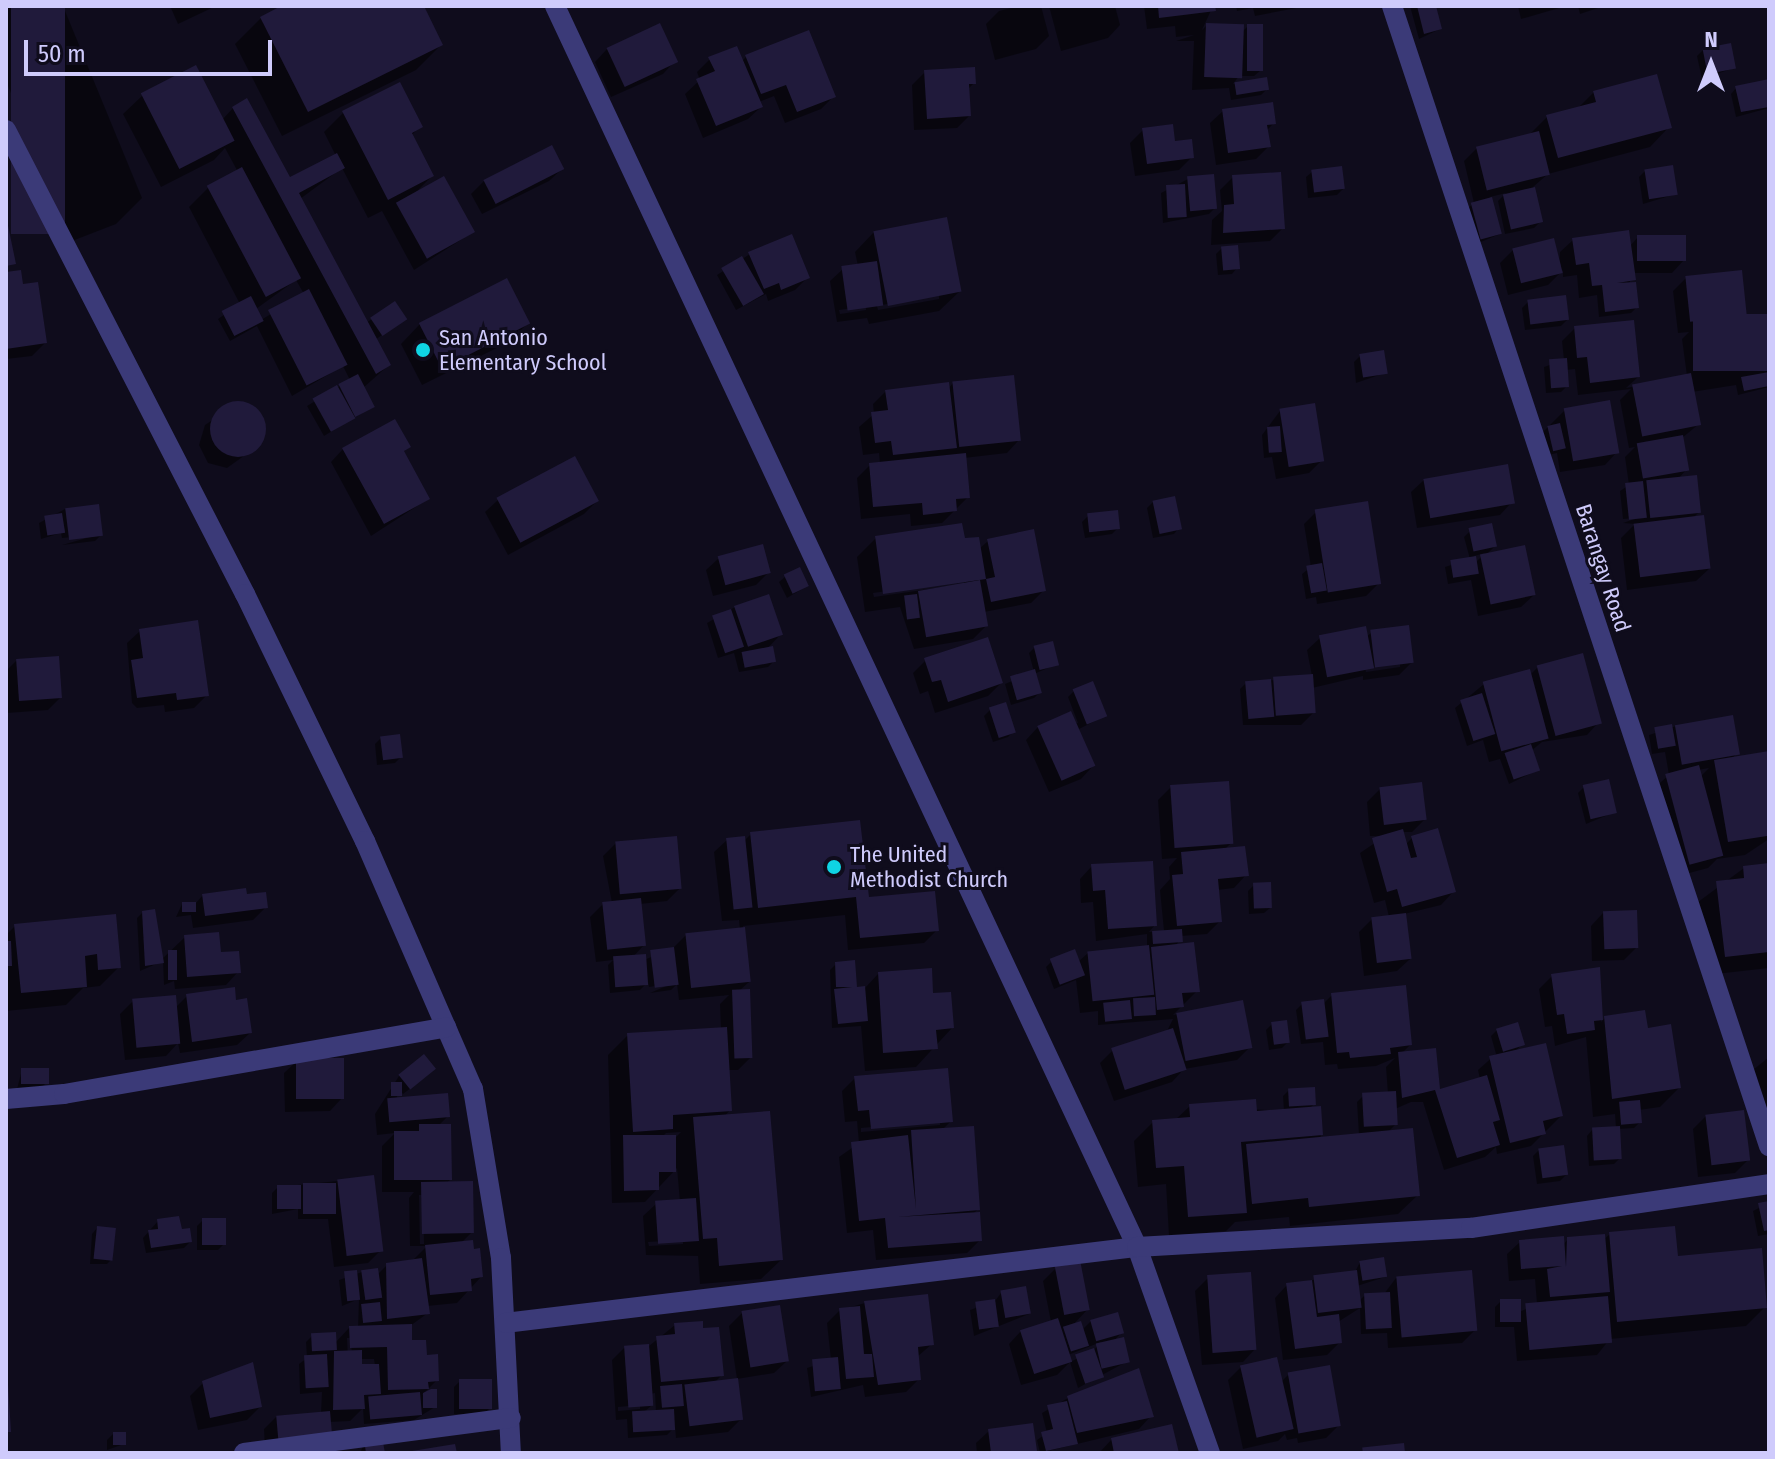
<!DOCTYPE html>
<style>
body{margin:0}
#map{position:relative;width:1775px;height:1459px;overflow:hidden;background:#0f0c1c;font-family:"Fira Sans Condensed",sans-serif}
div>[style]{position:absolute}
[style*='--x']{left:calc(var(--x)*1px);top:calc(var(--y)*1px);width:calc(var(--w)*1px);rotate:calc(var(--a)*1deg)}
.shadow>*{inset:0;background:#0007}
.building>*{inset:0;background:#201a3b;transform-origin:0 0}
.round{border-radius:50%}
.minor>*{height:20px;margin:-10px;padding:0 10px;transform-origin:10px;border-radius:10px;background:#3b3a78}
.dots>*{width:22px;height:22px;translate:-50% -50%;box-sizing:border-box;border:4px solid #0f0c1c;border-radius:50%}
span{translate:-50% -50%;white-space:nowrap;text-align:center;line-height:1.15;-webkit-text-stroke:6px #0f0c1c;paint-order:stroke}
.poi-label{font-size:22px;color:#cfcbfc}
.left{translate:0 -50%;text-align:left}
.street-label{font-size:22px;color:#cfcbfc}
.frame{position:absolute;inset:0;border:8px solid #cfcbfc;pointer-events:none}
.north{position:absolute;left:1671px;top:24px;width:80px;height:80px;-webkit-text-stroke:6px #0f0c1c;paint-order:stroke;rotate:0deg;font-size:22px;font-weight:700;line-height:32px;text-align:center;color:#cfcbfc}
.north::after{content:'';display:block;margin:auto;width:28px;height:36px;background:#cfcbfc;clip-path:polygon(50% 0,100% 100%,50% 72%,0 100%)}
.scale{position:absolute;left:24px;top:40px;width:248px;height:36px;box-sizing:border-box;border:4px solid #cfcbfc;border-top:0;padding-left:10px;font-size:24px;line-height:28px;white-space:nowrap;color:#cfcbfc;-webkit-text-stroke:6px #0f0c1c;paint-order:stroke}
</style>
<div id="map">
<div class="shadow">
<i style="clip-path:polygon(6px 6px,63px 6px,142px 198px,116px 224px,72px 241px,6px 81px)"></i>
<i style="clip-path:polygon(170px 6px,216px 6px,178px 24px)"></i>
<i style="clip-path:polygon(285px 6px,421px 6px,441px 45px,416px 70px,282px 136px,235px 44px,261px 18px)"></i>
<i style="clip-path:polygon(1019px 6px,1041px 6px,1049px 36px,1036px 49px,995px 60px,986px 24px,999px 11px)"></i>
<i style="clip-path:polygon(1049px 6px,1115px 6px,1120px 25px,1108px 38px,1061px 51px)"></i>
<i style="clip-path:polygon(1144px 6px,1213px 6px,1202px 30px,1207px 25px,1241px 33px,1248px 26px,1260px 71px,1254px 76px,1239px 76px,1233px 84px,1266px 79px,1267px 89px,1261px 95px,1231px 100px,1229px 88px,1192px 90px,1194px 41px,1176px 41px,1194px 35px,1176px 37px,1175px 26px,1147px 29px)"></i>
<i style="clip-path:polygon(1236px 6px,1307px 6px,1255px 16px,1253px 8px,1237px 11px)"></i>
<i style="clip-path:polygon(1410px 6px,1434px 6px,1440px 29px,1419px 39px)"></i>
<i style="clip-path:polygon(1518px 6px,1566px 6px,1521px 19px)"></i>
<i style="clip-path:polygon(1578px 6px,1604px 6px,1580px 14px)"></i>
<i style="clip-path:polygon(607px 49px,675px 61px,663px 74px,611px 97px,595px 62px)"></i>
<i style="clip-path:polygon(1703px 50px,1734px 68px,1702px 79px,1697px 56px)"></i>
<i style="clip-path:polygon(746px 57px,834px 96px,821px 109px,785px 123px,774px 96px,759px 102px,761px 107px,748px 119px,703px 138px,685px 94px,700px 80px,697px 72px,710px 59px,742px 61px)"></i>
<i style="clip-path:polygon(925px 72px,974px 83px,968px 89px,969px 116px,957px 128px,914px 130px,912px 85px)"></i>
<i style="clip-path:polygon(evenodd,399px 85px,420px 126px,411px 136px,432px 176px,418px 190px,473px 232px,414px 270px,382px 211px,368px 218px,342px 168px,300px 199px,366px 323px,395px 303px,404px 319px,375px 340px,389px 365px,363px 388px,373px 406px,324px 436px,307px 406px,350px 380px,343px 366px,292px 396px,257px 326px,230px 341px,218px 319px,240px 304px,189px 207px,208px 188px,238px 172px,225px 148px,214px 160px,161px 187px,123px 114px,143px 95px,222px 120px,233px 108px,289px 180px,336px 156px,324px 132px,343px 113px,399px 85px,296px 280px,304px 294px,261px 320px,256px 309px,296px 280px)"></i>
<i style="clip-path:polygon(1736px 88px,1769px 90px,1769px 108px,1736px 117px,1731px 94px)"></i>
<i style="clip-path:polygon(1594px 92px,1669px 127px,1650px 147px,1548px 174px,1533px 187px,1540px 222px,1534px 228px,1505px 234px,1498px 201px,1506px 193px,1490px 197px,1500px 234px,1476px 244px,1466px 210px,1474px 203px,1464px 161px,1477px 148px,1528px 136px,1547px 117px,1577px 109px)"></i>
<i style="clip-path:polygon(1223px 111px,1274px 123px,1266px 131px,1269px 146px,1256px 159px,1216px 165px,1210px 123px)"></i>
<i style="clip-path:polygon(1143px 130px,1174px 143px,1192px 157px,1179px 170px,1135px 176px,1130px 143px)"></i>
<i style="clip-path:polygon(562px 169px,549px 181px,482px 214px,471px 194px,484px 181px)"></i>
<i style="clip-path:polygon(1645px 171px,1676px 194px,1643px 204px,1639px 177px)"></i>
<i style="clip-path:polygon(1312px 172px,1343px 189px,1337px 195px,1308px 198px,1306px 177px)"></i>
<i style="clip-path:polygon(1233px 177px,1283px 228px,1270px 241px,1211px 245px,1212px 220px,1222px 211px,1220px 190px)"></i>
<i style="clip-path:polygon(1188px 179px,1215px 208px,1209px 214px,1163px 223px,1161px 193px)"></i>
<i style="clip-path:polygon(evenodd,874px 232px,959px 292px,939px 311px,869px 324px,867px 318px,837px 322px,830px 281px,843px 269px,858px 266px,855px 252px,874px 232px,939px 294px,939px 299px,878px 310px,877px 306px,939px 294px,874px 232px,866px 306px,866px 310px,840px 314px,839px 310px,866px 306px)"></i>
<i style="clip-path:polygon(1638px 237px,1684px 260px,1672px 273px,1633px 273px,1629px 284px,1637px 307px,1631px 313px,1599px 317px,1597px 295px,1579px 298px,1577px 275px,1563px 277px,1563px 270px,1548px 285px,1508px 295px,1500px 263px,1513px 250px,1559px 268px,1560px 252px,1573px 240px,1630px 246px)"></i>
<i style="clip-path:polygon(1222px 248px,1237px 268px,1232px 274px,1218px 275px,1216px 254px)"></i>
<i style="clip-path:polygon(750px 254px,808px 277px,795px 290px,768px 301px,766px 294px,736px 310px,717px 275px)"></i>
<i style="clip-path:polygon(1740px 272px,1745px 319px,1769px 316px,1769px 387px,1738px 395px,1736px 385px,1692px 392px,1699px 424px,1682px 438px,1687px 469px,1678px 479px,1699px 512px,1692px 519px,1709px 569px,1696px 581px,1627px 590px,1621px 538px,1635px 524px,1623px 523px,1637px 518px,1623px 519px,1620px 491px,1629px 485px,1625px 457px,1635px 447px,1629px 448px,1620px 400px,1631px 389px,1578px 395px,1575px 369px,1566px 370px,1567px 386px,1561px 392px,1546px 393px,1544px 367px,1564px 360px,1562px 341px,1575px 328px,1638px 377px,1626px 388px,1687px 376px,1682px 339px,1689px 332px,1678px 333px,1673px 291px,1686px 278px)"></i>
<i style="clip-path:polygon(6px 274px,22px 287px,45px 343px,32px 356px,6px 359px)"></i>
<i style="clip-path:polygon(1528px 302px,1567px 320px,1561px 326px,1525px 330px,1522px 308px)"></i>
<i style="clip-path:polygon(528px 323px,509px 342px,422px 385px,401px 344px,420px 324px)"></i>
<i style="clip-path:polygon(1360px 356px,1385px 373px,1356px 383px,1354px 362px)"></i>
<i style="clip-path:polygon(953px 383px,1019px 440px,1007px 453px,964px 458px,968px 497px,942px 523px,911px 526px,910px 514px,861px 519px,857px 478px,870px 465px,880px 464px,879px 453px,863px 455px,859px 427px,874px 414px,873px 404px,886px 391px,948px 389px)"></i>
<i style="clip-path:polygon(238px 403px,256px 410px,264px 426px,259px 445px,227px 468px,208px 463px,199px 445px,205px 425px)"></i>
<i style="clip-path:polygon(1565px 410px,1617px 452px,1605px 465px,1560px 472px,1557px 453px,1548px 455px,1542px 433px)"></i>
<i style="clip-path:polygon(1280px 411px,1322px 460px,1309px 473px,1276px 479px,1272px 457px,1264px 458px,1262px 435px)"></i>
<i style="clip-path:polygon(408px 447px,402px 453px,428px 499px,371px 536px,331px 462px,343px 449px)"></i>
<i style="clip-path:polygon(574px 459px,597px 501px,584px 514px,508px 555px,485px 512px,498px 500px)"></i>
<i style="clip-path:polygon(1424px 480px,1512px 502px,1500px 515px,1417px 528px,1411px 492px)"></i>
<i style="clip-path:polygon(1153px 502px,1179px 528px,1174px 534px,1153px 538px,1147px 508px)"></i>
<i style="clip-path:polygon(65px 509px,101px 535px,95px 541px,62px 545px,97px 535px,62px 538px,61px 533px,41px 539px,39px 523px)"></i>
<i style="clip-path:polygon(1316px 512px,1379px 583px,1366px 596px,1317px 604px,1316px 597px,1306px 599px,1302px 574px,1311px 567px,1304px 524px)"></i>
<i style="clip-path:polygon(1088px 516px,1118px 528px,1112px 534px,1085px 538px,1082px 522px)"></i>
<i style="clip-path:polygon(evenodd,1470px 531px,1495px 546px,1485px 556px,1534px 595px,1521px 607px,1478px 616px,1471px 580px,1448px 584px,1445px 567px,1470px 559px,1464px 537px,1470px 531px,1485px 553px,1475px 563px,1474px 556px,1485px 553px)"></i>
<i style="clip-path:polygon(evenodd,876px 538px,963px 540px,979px 549px,988px 541px,1044px 590px,1031px 603px,984px 612px,986px 626px,973px 639px,914px 649px,900px 607px,865px 612px,857px 557px,876px 538px,964px 580px,964px 584px,874px 597px,873px 593px,964px 580px)"></i>
<i style="clip-path:polygon(719px 558px,768px 573px,756px 585px,713px 596px,706px 570px)"></i>
<i style="clip-path:polygon(785px 577px,807px 586px,787px 598px,779px 582px)"></i>
<i style="clip-path:polygon(735px 607px,781px 634px,766px 650px,774px 661px,768px 667px,739px 672px,734px 653px,718px 658px,707px 623px)"></i>
<i style="clip-path:polygon(140px 631px,207px 695px,194px 708px,165px 712px,164px 705px,137px 708px,132px 703px,127px 643px)"></i>
<i style="clip-path:polygon(evenodd,1371px 633px,1412px 662px,1399px 675px,1363px 680px,1363px 676px,1312px 688px,1314px 712px,1301px 725px,1243px 725px,1240px 689px,1246px 683px,1312px 676px,1307px 650px,1320px 638px,1366px 637px,1371px 633px,1400px 663px,1400px 667px,1366px 672px,1365px 668px,1400px 663px)"></i>
<i style="clip-path:polygon(1035px 647px,1057px 664px,1034px 674px,1040px 692px,1034px 698px,1011px 705px,1005px 684px,1034px 672px,1029px 653px)"></i>
<i style="clip-path:polygon(926px 660px,1001px 683px,988px 696px,935px 713px,928px 691px,920px 694px,913px 673px)"></i>
<i style="clip-path:polygon(16px 661px,60px 698px,48px 710px,7px 713px,6px 671px)"></i>
<i style="clip-path:polygon(1538px 667px,1599px 722px,1587px 735px,1542px 742px,1531px 751px,1538px 770px,1509px 784px,1500px 759px,1489px 762px,1483px 740px,1467px 746px,1455px 708px,1484px 684px,1530px 675px)"></i>
<i style="clip-path:polygon(1074px 691px,1105px 716px,1077px 730px,1093px 766px,1081px 779px,1049px 792px,1026px 740px,1038px 727px,1078px 723px,1068px 697px)"></i>
<i style="clip-path:polygon(990px 710px,1014px 731px,1008px 737px,993px 742px,984px 716px)"></i>
<i style="clip-path:polygon(evenodd,1676px 726px,1737px 753px,1731px 760px,1769px 753px,1769px 839px,1745px 855px,1717px 859px,1708px 868px,1678px 876px,1654px 788px,1669px 775px,1665px 752px,1652px 754px,1649px 735px,1676px 726px,1709px 768px,1700px 777px,1698px 770px,1709px 768px)"></i>
<i style="clip-path:polygon(381px 738px,401px 757px,395px 763px,377px 765px,375px 744px)"></i>
<i style="clip-path:polygon(1171px 787px,1231px 843px,1224px 850px,1246px 875px,1234px 888px,1217px 890px,1220px 921px,1207px 934px,1181px 936px,1176px 946px,1197px 991px,1173px 1015px,1241px 1002px,1250px 1047px,1237px 1060px,1184px 1069px,1172px 1082px,1114px 1101px,1100px 1063px,1113px 1050px,1166px 1033px,1173px 1019px,1098px 1025px,1098px 1011px,1080px 1013px,1076px 980px,1054px 989px,1046px 967px,1052px 961px,1078px 962px,1088px 953px,1147px 947px,1147px 934px,1096px 941px,1093px 902px,1081px 903px,1080px 879px,1092px 866px,1155px 925px,1149px 932px,1164px 931px,1160px 890px,1170px 879px,1169px 867px,1177px 858px,1162px 859px,1158px 800px)"></i>
<i style="clip-path:polygon(1584px 787px,1615px 812px,1586px 824px,1578px 793px)"></i>
<i style="clip-path:polygon(1380px 789px,1425px 819px,1412px 832px,1402px 832px,1405px 845px,1412px 838px,1453px 892px,1441px 905px,1404px 914px,1410px 959px,1397px 971px,1364px 976px,1359px 932px,1372px 919px,1389px 917px,1385px 900px,1374px 903px,1360px 853px,1385px 836px,1370px 836px,1367px 802px)"></i>
<i style="clip-path:polygon(evenodd,751px 834px,862px 899px,937px 930px,924px 943px,848px 950px,845px 915px,743px 926px,749px 982px,739px 991px,751px 1057px,738px 1070px,728px 1070px,730px 1110px,724px 1117px,781px 1260px,761px 1279px,700px 1284px,698px 1256px,646px 1255px,643px 1216px,656px 1204px,680px 1202px,677px 1168px,645px 1202px,612px 1203px,608px 1055px,628px 1035px,721px 1030px,720px 1004px,729px 995px,679px 1000px,677px 984px,671px 990px,650px 993px,673px 983px,649px 987px,648px 982px,640px 990px,610px 993px,608px 965px,613px 960px,596px 962px,590px 917px,603px 904px,612px 903px,603px 856px,616px 843px,680px 888px,667px 901px,640px 904px,644px 945px,632px 958px,644px 960px,673px 948px,686px 935px,740px 930px,739px 920px,722px 921px,714px 852px,727px 840px,743px 842px,751px 834px,681px 1132px,676px 1137px,662px 1137px,666px 1133px,681px 1132px,751px 834px,683px 1240px,683px 1244px,649px 1246px,648px 1242px,683px 1240px)"></i>
<i style="clip-path:polygon(1769px 865px,1769px 968px,1707px 975px,1698px 902px,1744px 868px)"></i>
<i style="clip-path:polygon(1254px 885px,1270px 908px,1264px 913px,1249px 914px,1248px 891px)"></i>
<i style="clip-path:polygon(203px 895px,245px 896px,266px 907px,253px 920px,193px 928px,191px 915px,176px 917px,182px 904px,195px 904px)"></i>
<i style="clip-path:polygon(143px 912px,161px 960px,185px 937px,238px 972px,226px 985px,175px 989px,174px 981px,164px 985px,163px 961px,140px 971px,137px 918px)"></i>
<i style="clip-path:polygon(1603px 913px,1636px 948px,1624px 960px,1592px 961px,1591px 926px)"></i>
<i style="clip-path:polygon(114px 917px,119px 967px,100px 986px,83px 988px,66px 1005px,6px 1011px,6px 935px,15px 926px)"></i>
<i style="clip-path:polygon(836px 964px,855px 989px,865px 988px,878px 974px,932px 995px,952px 1028px,916px 1067px,865px 1071px,861px 1026px,832px 1028px,830px 970px)"></i>
<i style="clip-path:polygon(1598px 969px,1601px 1022px,1605px 1018px,1647px 1030px,1679px 1088px,1660px 1107px,1639px 1110px,1640px 1122px,1634px 1128px,1618px 1129px,1620px 1158px,1614px 1164px,1589px 1166px,1587px 1136px,1592px 1130px,1616px 1128px,1615px 1114px,1593px 1117px,1586px 1037px,1555px 1046px,1552px 1026px,1545px 1027px,1539px 989px,1552px 976px)"></i>
<i style="clip-path:polygon(1332px 995px,1410px 1045px,1401px 1054px,1438px 1092px,1480px 1079px,1478px 1070px,1496px 1054px,1491px 1036px,1497px 1030px,1522px 1044px,1515px 1052px,1561px 1116px,1531px 1146px,1497px 1154px,1496px 1147px,1485px 1157px,1444px 1170px,1423px 1102px,1411px 1102px,1395px 1109px,1396px 1124px,1388px 1132px,1418px 1195px,1398px 1214px,1290px 1226px,1289px 1217px,1235px 1222px,1226px 1231px,1169px 1236px,1166px 1184px,1138px 1187px,1134px 1141px,1153px 1122px,1175px 1120px,1190px 1106px,1284px 1111px,1283px 1096px,1289px 1090px,1314px 1104px,1309px 1109px,1319px 1108px,1321px 1139px,1359px 1135px,1357px 1102px,1363px 1096px,1388px 1094px,1386px 1067px,1395px 1058px,1376px 1066px,1338px 1069px,1337px 1064px,1325px 1065px,1323px 1042px,1301px 1044px,1296px 1010px,1302px 1004px,1323px 1004px)"></i>
<i style="clip-path:polygon(187px 996px,235px 1002px,250px 1033px,237px 1045px,180px 1053px,178px 1043px,166px 1056px,125px 1060px,120px 1014px,133px 1001px,175px 1008px)"></i>
<i style="clip-path:polygon(1272px 1024px,1288px 1042px,1282px 1048px,1269px 1050px,1266px 1030px)"></i>
<i style="clip-path:polygon(1769px 1057px,1769px 1125px,1753px 1070px)"></i>
<i style="clip-path:polygon(297px 1061px,342px 1098px,330px 1111px,285px 1112px,284px 1073px)"></i>
<i style="clip-path:polygon(22px 1070px,47px 1082px,41px 1088px,17px 1089px)"></i>
<i style="clip-path:polygon(evenodd,428px 1075px,403px 1094px,400px 1090px,395px 1101px,448px 1116px,436px 1128px,450px 1180px,445px 1184px,472px 1232px,461px 1243px,481px 1277px,457px 1303px,427px 1306px,428px 1313px,410px 1326px,410px 1343px,437px 1380px,422px 1395px,435px 1391px,435px 1407px,414px 1420px,364px 1424px,363px 1408px,350px 1421px,329px 1422px,265px 1450px,264px 1429px,277px 1416px,321px 1413px,322px 1392px,300px 1394px,299px 1364px,307px 1358px,306px 1342px,312px 1336px,335px 1343px,349px 1328px,358px 1328px,359px 1299px,342px 1306px,339px 1280px,362px 1272px,377px 1275px,387px 1265px,414px 1259px,427px 1246px,410px 1246px,409px 1198px,414px 1192px,382px 1192px,382px 1146px,395px 1133px,377px 1135px,375px 1114px,399px 1076px,428px 1075px,419px 1195px,423px 1195px,424px 1244px,420px 1244px,419px 1195px,428px 1075px,347px 1338px,351px 1338px,352px 1358px,348px 1358px,347px 1338px,428px 1075px,360px 1359px,374px 1359px,375px 1366px,360px 1366px,360px 1359px)"></i>
<i style="clip-path:polygon(evenodd,855px 1078px,951px 1121px,942px 1130px,978px 1209px,973px 1214px,980px 1240px,967px 1253px,876px 1260px,873px 1230px,847px 1233px,839px 1157px,859px 1143px,857px 1121px,845px 1122px,842px 1091px,855px 1078px,940px 1121px,940px 1125px,861px 1132px,861px 1128px,940px 1121px)"></i>
<i style="clip-path:polygon(1706px 1116px,1748px 1160px,1735px 1173px,1698px 1177px,1693px 1129px)"></i>
<i style="clip-path:polygon(1539px 1150px,1566px 1175px,1560px 1181px,1537px 1184px,1533px 1156px)"></i>
<i style="clip-path:polygon(338px 1181px,381px 1250px,368px 1263px,334px 1267px,328px 1219px,298px 1219px,298px 1209px,272px 1214px,272px 1193px,278px 1187px)"></i>
<i style="clip-path:polygon(1769px 1203px,1769px 1234px,1758px 1236px,1753px 1211px)"></i>
<i style="clip-path:polygon(203px 1220px,224px 1244px,218px 1250px,197px 1250px,197px 1226px)"></i>
<i style="clip-path:polygon(158px 1221px,190px 1242px,184px 1248px,146px 1253px,143px 1238px)"></i>
<i style="clip-path:polygon(97px 1228px,113px 1258px,107px 1264px,90px 1264px,92px 1234px)"></i>
<i style="clip-path:polygon(1610px 1234px,1676px 1258px,1765px 1307px,1746px 1326px,1610px 1339px,1597px 1355px,1517px 1361px,1514px 1327px,1495px 1327px,1495px 1307px,1501px 1301px,1519px 1312px,1537px 1304px,1535px 1279px,1509px 1281px,1507px 1254px,1520px 1242px,1563px 1245px,1568px 1239px,1603px 1240px)"></i>
<i style="clip-path:polygon(1360px 1262px,1385px 1277px,1357px 1286px,1359px 1301px,1365px 1295px,1384px 1294px,1396px 1278px,1475px 1330px,1462px 1343px,1388px 1348px,1387px 1333px,1361px 1334px,1360px 1308px,1338px 1322px,1340px 1342px,1327px 1355px,1283px 1360px,1275px 1298px,1287px 1285px,1355px 1272px)"></i>
<i style="clip-path:polygon(evenodd,1056px 1268px,1088px 1309px,1072px 1326px,1082px 1330px,1091px 1321px,1122px 1332px,1112px 1343px,1128px 1361px,1078px 1388px,1070px 1362px,1057px 1375px,1021px 1385px,1009px 1344px,1021px 1331px,1051px 1322px,1043px 1281px,1056px 1268px,1101px 1342px,1093px 1351px,1070px 1362px,1068px 1355px,1101px 1342px)"></i>
<i style="clip-path:polygon(1208px 1278px,1255px 1349px,1243px 1362px,1202px 1365px,1195px 1291px)"></i>
<i style="clip-path:polygon(1001px 1293px,1029px 1314px,974px 1336px,970px 1310px,995px 1301px)"></i>
<i style="clip-path:polygon(865px 1303px,932px 1344px,917px 1357px,919px 1379px,906px 1392px,865px 1397px,863px 1385px,811px 1397px,807px 1368px,831px 1360px,827px 1323px,840px 1310px)"></i>
<i style="clip-path:polygon(742px 1313px,787px 1361px,774px 1373px,737px 1379px,729px 1326px)"></i>
<i style="clip-path:polygon(evenodd,675px 1325px,722px 1375px,714px 1383px,741px 1419px,728px 1432px,676px 1438px,675px 1427px,667px 1435px,628px 1438px,627px 1419px,616px 1420px,612px 1360px,625px 1347px,649px 1346px,675px 1325px,655px 1393px,656px 1412px,644px 1412px,651px 1406px,650px 1394px,655px 1393px,675px 1325px,640px 1405px,640px 1409px,618px 1411px,618px 1407px,640px 1405px)"></i>
<i style="clip-path:polygon(1241px 1367px,1281px 1382px,1289px 1374px,1339px 1425px,1326px 1438px,1298px 1443px,1297px 1438px,1287px 1440px,1285px 1434px,1278px 1441px,1243px 1449px,1228px 1380px)"></i>
<i style="clip-path:polygon(460px 1381px,490px 1408px,484px 1414px,454px 1414px,454px 1387px)"></i>
<i style="clip-path:polygon(203px 1383px,260px 1407px,247px 1420px,198px 1430px,190px 1396px)"></i>
<i style="clip-path:polygon(1068px 1398px,1151px 1416px,1139px 1429px,1040px 1453px,1037px 1440px,1047px 1433px,1042px 1413px)"></i>
<i style="clip-path:polygon(989px 1431px,1035px 1450px,977px 1453px,976px 1443px)"></i>
<i style="clip-path:polygon(113px 1434px,124px 1444px,107px 1450px,107px 1440px)"></i>
<i style="clip-path:polygon(1112px 1439px,1176px 1453px,1099px 1453px)"></i>
<i style="clip-path:polygon(365px 1442px,383px 1453px,360px 1453px)"></i>
</div>
<div class="building">
<i style="left:11px;top:6px;width:54px;height:228px"></i>
<i style="clip-path:polygon(281px 6px,424px 6px,443px 45px,308px 112px,260px 17px)"></i>
<i style="clip-path:polygon(1158px 6px,1215px 6px,1216px 11px,1159px 18px)"></i>
<i style="clip-path:polygon(1417px 6px,1436px 6px,1442px 29px,1424px 34px)"></i>
<i style="left:660px;top:23px;width:43px;height:59px;rotate:65deg"></i>
<i style="left:1206px;top:23px;width:38px;height:54px;rotate:2deg"></i>
<i style="left:1247px;top:24px;width:16px;height:47px"></i>
<i style="clip-path:polygon(809px 30px,836px 97px,797px 112px,786px 85px,761px 94px,745px 55px)"></i>
<i style="left:1731px;top:43px;width:26px;height:29px;rotate:79deg"></i>
<i style="clip-path:polygon(737px 46px,763px 107px,716px 126px,696px 79px,715px 71px,708px 57px)"></i>
<i style="left:196px;top:65px;width:85px;height:62px;rotate:63deg"></i>
<i style="clip-path:polygon(975px 67px,976px 84px,969px 84px,971px 116px,927px 119px,924px 70px)"></i>
<i style="clip-path:polygon(1657px 74px,1672px 128px,1558px 158px,1546px 115px,1596px 102px,1593px 91px)"></i>
<i style="left:1267px;top:77px;width:13px;height:33px;rotate:81deg"></i>
<i style="clip-path:polygon(1769px 79px,1769px 107px,1741px 112px,1735px 86px)"></i>
<i style="clip-path:polygon(400px 82px,423px 127px,412px 133px,434px 176px,388px 200px,342px 111px)"></i>
<i style="clip-path:polygon(247px 98px,290px 177px,337px 153px,345px 168px,299px 193px,391px 365px,376px 374px,232px 107px)"></i>
<i style="clip-path:polygon(1273px 102px,1276px 124px,1267px 125px,1271px 147px,1228px 153px,1222px 109px)"></i>
<i style="clip-path:polygon(1173px 124px,1175px 141px,1192px 139px,1194px 158px,1147px 164px,1142px 128px)"></i>
<i style="left:1539px;top:131px;width:45px;height:65px;rotate:76deg"></i>
<i style="left:552px;top:145px;width:27px;height:77px;rotate:63deg"></i>
<i style="left:1673px;top:165px;width:30px;height:29px;rotate:81deg"></i>
<i style="left:1342px;top:166px;width:23px;height:31px;rotate:83deg"></i>
<i style="left:242px;top:167px;width:126px;height:40px;rotate:62deg"></i>
<i style="clip-path:polygon(1281px 172px,1285px 229px,1223px 233px,1224px 205px,1234px 204px,1232px 175px)"></i>
<i style="left:1214px;top:174px;width:35px;height:27px;rotate:85deg"></i>
<i style="left:444px;top:176px;width:64px;height:55px;rotate:61deg"></i>
<i style="left:1185px;top:184px;width:33px;height:19px;rotate:87deg"></i>
<i style="left:1535px;top:187px;width:36px;height:33px;rotate:77deg"></i>
<i style="left:1492px;top:197px;width:38px;height:22px;rotate:75deg"></i>
<i style="clip-path:polygon(6px 216px,16px 264px,6px 266px)"></i>
<i style="left:947px;top:217px;width:76px;height:75px;rotate:79deg"></i>
<i style="clip-path:polygon(1629px 230px,1636px 280px,1617px 283px,1636px 282px,1639px 308px,1605px 312px,1602px 285px,1592px 286px,1589px 263px,1576px 265px,1572px 238px)"></i>
<i style="clip-path:polygon(792px 234px,810px 278px,781px 290px,779px 283px,764px 289px,748px 252px)"></i>
<i style="left:1637px;top:235px;width:49px;height:26px"></i>
<i style="left:1554px;top:238px;width:36px;height:43px;rotate:76deg"></i>
<i style="left:1238px;top:245px;width:24px;height:17px;rotate:85deg"></i>
<i style="left:742px;top:256px;width:44px;height:24px;rotate:60deg"></i>
<i style="left:877px;top:261px;width:45px;height:36px;rotate:82deg"></i>
<i style="clip-path:polygon(21px 270px,23px 284px,38px 282px,47px 343px,6px 349px,6px 272px)"></i>
<i style="left:1742px;top:270px;width:46px;height:57px;rotate:84deg"></i>
<i style="left:507px;top:278px;width:51px;height:99px;rotate:63deg"></i>
<i style="left:309px;top:289px;width:85px;height:46px;rotate:63deg"></i>
<i style="left:1566px;top:295px;width:25px;height:39px;rotate:83deg"></i>
<i style="left:251px;top:296px;width:28px;height:33px;rotate:63deg"></i>
<i style="left:395px;top:301px;width:22px;height:30px;rotate:56deg"></i>
<i style="left:1769px;top:314px;width:57px;height:76px;rotate:90deg"></i>
<i style="clip-path:polygon(1634px 320px,1640px 377px,1590px 383px,1587px 357px,1577px 358px,1574px 326px)"></i>
<i style="left:1384px;top:350px;width:24px;height:25px;rotate:81deg"></i>
<i style="left:1567px;top:358px;width:29px;height:18px;rotate:86deg"></i>
<i style="clip-path:polygon(1769px 372px,1769px 386px,1744px 391px,1741px 377px)"></i>
<i style="left:1691px;top:373px;width:53px;height:60px;rotate:79deg"></i>
<i style="left:358px;top:374px;width:37px;height:22px;rotate:63deg"></i>
<i style="left:1014px;top:375px;width:66px;height:62px;rotate:84deg"></i>
<i style="clip-path:polygon(949px 382px,957px 448px,893px 455px,891px 441px,875px 443px,871px 412px,888px 410px,885px 390px)"></i>
<i style="left:337px;top:385px;width:38px;height:28px;rotate:61deg"></i>
<i style="left:1610px;top:400px;width:54px;height:47px;rotate:80deg"></i>
<i class="round" style="left:210px;top:401px;width:56px;height:56px"></i>
<i style="left:1315px;top:403px;width:59px;height:36px;rotate:81deg"></i>
<i style="clip-path:polygon(395px 419px,411px 447px,404px 451px,430px 499px,384px 524px,342px 448px)"></i>
<i style="left:1560px;top:423px;width:26px;height:13px;rotate:77deg"></i>
<i style="left:1280px;top:426px;width:26px;height:13px;rotate:86deg"></i>
<i style="left:1683px;top:435px;width:36px;height:47px;rotate:80deg"></i>
<i style="clip-path:polygon(966px 453px,970px 498px,956px 499px,957px 511px,923px 515px,922px 503px,873px 507px,869px 463px)"></i>
<i style="left:575px;top:456px;width:51px;height:89px;rotate:62deg"></i>
<i style="left:1508px;top:464px;width:40px;height:86px;rotate:80deg"></i>
<i style="left:1697px;top:475px;width:38px;height:51px;rotate:84deg"></i>
<i style="left:1643px;top:481px;width:37px;height:18px;rotate:84deg"></i>
<i style="left:1175px;top:496px;width:34px;height:23px;rotate:78deg"></i>
<i style="left:1368px;top:501px;width:84px;height:54px;rotate:81deg"></i>
<i style="left:99px;top:504px;width:32px;height:34px;rotate:83deg"></i>
<i style="left:1118px;top:510px;width:19px;height:31px;rotate:84deg"></i>
<i style="left:62px;top:513px;width:20px;height:18px;rotate:81deg"></i>
<i style="left:1704px;top:515px;width:54px;height:71px;rotate:83deg"></i>
<i style="clip-path:polygon(962px 523px,965px 538px,979px 537px,986px 579px,883px 594px,875px 536px)"></i>
<i style="left:1492px;top:523px;width:24px;height:24px;rotate:78deg"></i>
<i style="clip-path:polygon(1034px 529px,1046px 591px,991px 602px,986px 579px,995px 577px,987px 539px)"></i>
<i style="left:763px;top:544px;width:30px;height:47px;rotate:75deg"></i>
<i style="left:1525px;top:545px;width:51px;height:46px;rotate:78deg"></i>
<i style="left:1476px;top:556px;width:18px;height:26px;rotate:81deg"></i>
<i style="left:1322px;top:563px;width:28px;height:16px;rotate:80deg"></i>
<i style="left:800px;top:567px;width:21px;height:18px;rotate:65deg"></i>
<i style="left:980px;top:580px;width:47px;height:63px;rotate:80deg"></i>
<i style="left:769px;top:594px;width:43px;height:37px;rotate:71deg"></i>
<i style="left:917px;top:594px;width:24px;height:13px;rotate:83deg"></i>
<i style="left:731px;top:609px;width:40px;height:20px;rotate:71deg"></i>
<i style="clip-path:polygon(198px 620px,209px 696px,177px 700px,176px 693px,137px 698px,131px 660px,143px 658px,139px 629px)"></i>
<i style="left:1409px;top:625px;width:38px;height:39px;rotate:83deg"></i>
<i style="left:1366px;top:626px;width:43px;height:48px;rotate:79deg"></i>
<i style="clip-path:polygon(988px 637px,1003px 683px,948px 702px,941px 680px,932px 682px,924px 658px)"></i>
<i style="left:1053px;top:641px;width:25px;height:20px;rotate:76deg"></i>
<i style="left:773px;top:646px;width:16px;height:32px;rotate:79deg"></i>
<i style="left:1583px;top:653px;width:73px;height:48px;rotate:75deg"></i>
<i style="left:59px;top:656px;width:42px;height:43px;rotate:86deg"></i>
<i style="left:1035px;top:669px;width:25px;height:26px;rotate:74deg"></i>
<i style="left:1530px;top:669px;width:72px;height:49px;rotate:75deg"></i>
<i style="left:1313px;top:674px;width:39px;height:40px;rotate:86deg"></i>
<i style="left:1271px;top:679px;width:38px;height:26px;rotate:85deg"></i>
<i style="left:1093px;top:681px;width:38px;height:22px;rotate:68deg"></i>
<i style="left:1482px;top:693px;width:43px;height:23px;rotate:72deg"></i>
<i style="left:1006px;top:702px;width:32px;height:18px;rotate:72deg"></i>
<i style="left:1071px;top:711px;width:60px;height:37px;rotate:66deg"></i>
<i style="left:1733px;top:715px;width:40px;height:59px;rotate:80deg"></i>
<i style="left:1672px;top:724px;width:22px;height:18px;rotate:80deg"></i>
<i style="left:400px;top:734px;width:24px;height:20px;rotate:83deg"></i>
<i style="left:1531px;top:744px;width:28px;height:28px;rotate:71deg"></i>
<i style="clip-path:polygon(1769px 751px,1767px 836px,1728px 842px,1714px 760px)"></i>
<i style="left:1699px;top:765px;width:94px;height:35px;rotate:75deg"></i>
<i style="left:1609px;top:779px;width:35px;height:27px;rotate:77deg"></i>
<i style="left:1229px;top:781px;width:63px;height:59px;rotate:86deg"></i>
<i style="left:1422px;top:782px;width:38px;height:43px;rotate:83deg"></i>
<i style="clip-path:polygon(860px 820px,869px 897px,935px 891px,939px 931px,860px 938px,856px 897px,758px 908px,750px 832px)"></i>
<i style="clip-path:polygon(1438px 828px,1456px 892px,1402px 907px,1397px 889px,1387px 892px,1372px 838px,1403px 829px,1411px 858px,1417px 857px,1411px 836px)"></i>
<i style="left:677px;top:836px;width:53px;height:62px;rotate:85deg"></i>
<i style="left:745px;top:836px;width:72px;height:19px;rotate:84deg"></i>
<i style="clip-path:polygon(1245px 846px,1249px 876px,1218px 879px,1222px 922px,1177px 926px,1172px 875px,1183px 874px,1181px 852px)"></i>
<i style="clip-path:polygon(1153px 861px,1157px 926px,1108px 929px,1105px 890px,1093px 891px,1091px 864px)"></i>
<i style="clip-path:polygon(1769px 863px,1769px 952px,1725px 957px,1716px 881px,1744px 878px,1743px 866px)"></i>
<i style="left:1271px;top:882px;width:26px;height:18px;rotate:88deg"></i>
<i style="clip-path:polygon(246px 888px,247px 894px,266px 892px,268px 908px,205px 916px,202px 894px)"></i>
<i style="left:641px;top:898px;width:48px;height:39px;rotate:84deg"></i>
<i style="left:182px;top:902px;width:14px;height:10px"></i>
<i style="clip-path:polygon(155px 909px,164px 963px,145px 966px,142px 911px)"></i>
<i style="left:1637px;top:910px;width:38px;height:34px;rotate:88deg"></i>
<i style="left:1406px;top:913px;width:46px;height:35px;rotate:83deg"></i>
<i style="clip-path:polygon(116px 914px,121px 968px,98px 970px,97px 954px,85px 956px,87px 987px,21px 993px,14px 924px)"></i>
<i style="left:745px;top:927px;width:55px;height:60px;rotate:84deg"></i>
<i style="left:1182px;top:929px;width:13px;height:30px;rotate:86deg"></i>
<i style="clip-path:polygon(219px 932px,221px 952px,239px 951px,241px 973px,187px 977px,184px 935px)"></i>
<i style="clip-path:polygon(6px 941px,11px 941px,12px 966px,6px 966px)"></i>
<i style="clip-path:polygon(1194px 942px,1200px 992px,1182px 993px,1184px 1007px,1157px 1010px,1151px 947px)"></i>
<i style="left:1149px;top:945px;width:50px;height:62px;rotate:84deg"></i>
<i style="left:674px;top:947px;width:38px;height:24px;rotate:83deg"></i>
<i style="left:1075px;top:949px;width:28px;height:27px;rotate:69deg"></i>
<i style="left:168px;top:950px;width:9px;height:30px"></i>
<i style="left:646px;top:954px;width:31px;height:33px;rotate:86deg"></i>
<i style="clip-path:polygon(855px 960px,857px 987px,865px 986px,868px 1021px,838px 1024px,834px 989px,852px 987px,836px 987px,835px 962px)"></i>
<i style="clip-path:polygon(1600px 967px,1603px 1020px,1594px 1021px,1595px 1030px,1567px 1034px,1564px 1014px,1557px 1015px,1551px 974px)"></i>
<i style="clip-path:polygon(932px 968px,933px 993px,951px 992px,954px 1028px,936px 1030px,938px 1049px,883px 1053px,878px 972px)"></i>
<i style="clip-path:polygon(1406px 985px,1412px 1045px,1390px 1048px,1391px 1054px,1350px 1058px,1349px 1052px,1337px 1053px,1331px 993px)"></i>
<i style="clip-path:polygon(235px 987px,236px 1000px,247px 998px,252px 1033px,192px 1042px,186px 994px)"></i>
<i style="left:750px;top:989px;width:69px;height:18px;rotate:88deg"></i>
<i style="left:176px;top:995px;width:49px;height:44px;rotate:85deg"></i>
<i style="left:1155px;top:997px;width:18px;height:22px;rotate:87deg"></i>
<i style="left:1324px;top:999px;width:38px;height:23px;rotate:83deg"></i>
<i style="left:1130px;top:1000px;width:19px;height:27px;rotate:84deg"></i>
<i style="left:1243px;top:1000px;width:49px;height:68px;rotate:79deg"></i>
<i style="clip-path:polygon(1645px 1010px,1648px 1028px,1671px 1024px,1681px 1088px,1612px 1099px,1604px 1016px)"></i>
<i style="left:1287px;top:1020px;width:23px;height:16px;rotate:83deg"></i>
<i style="left:1518px;top:1022px;width:24px;height:23px;rotate:73deg"></i>
<i style="clip-path:polygon(727px 1027px,732px 1111px,673px 1115px,673px 1129px,633px 1132px,627px 1033px)"></i>
<i style="left:1173px;top:1028px;width:44px;height:65px;rotate:72deg"></i>
<i style="clip-path:polygon(1546px 1043px,1563px 1116px,1543px 1121px,1546px 1134px,1510px 1143px,1489px 1056px)"></i>
<i style="clip-path:polygon(1436px 1048px,1440px 1089px,1487px 1075px,1500px 1120px,1493px 1122px,1500px 1145px,1457px 1158px,1435px 1090px,1402px 1098px,1398px 1052px)"></i>
<i style="left:424px;top:1054px;width:19px;height:33px;rotate:51deg"></i>
<i style="left:344px;top:1058px;width:41px;height:48px;rotate:90deg"></i>
<i style="left:21px;top:1068px;width:28px;height:16px"></i>
<i style="clip-path:polygon(948px 1068px,953px 1122px,871px 1129px,869px 1110px,858px 1111px,854px 1076px)"></i>
<i style="left:391px;top:1082px;width:11px;height:14px"></i>
<i style="left:1315px;top:1087px;width:18px;height:27px;rotate:87deg"></i>
<i style="left:1396px;top:1091px;width:34px;height:34px;rotate:87deg"></i>
<i style="left:448px;top:1093px;width:24px;height:61px;rotate:85deg"></i>
<i style="clip-path:polygon(1256px 1099px,1257px 1111px,1321px 1106px,1323px 1135px,1241px 1142px,1247px 1213px,1188px 1217px,1184px 1166px,1156px 1168px,1152px 1120px,1190px 1117px,1189px 1104px)"></i>
<i style="left:1640px;top:1100px;width:23px;height:21px;rotate:85deg"></i>
<i style="left:1744px;top:1110px;width:51px;height:39px;rotate:83deg"></i>
<i style="clip-path:polygon(770px 1111px,783px 1260px,719px 1266px,717px 1238px,703px 1239px,693px 1117px)"></i>
<i style="clip-path:polygon(419px 1124px,451px 1124px,452px 1180px,394px 1180px,394px 1131px,419px 1131px)"></i>
<i style="clip-path:polygon(974px 1126px,980px 1210px,897px 1217px,980px 1212px,982px 1241px,888px 1248px,885px 1218px,859px 1221px,851px 1142px,908px 1135px,916px 1209px,911px 1130px)"></i>
<i style="left:1620px;top:1126px;width:33px;height:28px;rotate:87deg"></i>
<i style="clip-path:polygon(1413px 1128px,1420px 1196px,1309px 1207px,1308px 1198px,1252px 1204px,1246px 1144px)"></i>
<i style="clip-path:polygon(623px 1135px,676px 1135px,676px 1172px,659px 1172px,659px 1190px,624px 1191px)"></i>
<i style="left:1564px;top:1145px;width:30px;height:26px;rotate:82deg"></i>
<i style="left:374px;top:1175px;width:77px;height:37px;rotate:83deg"></i>
<i style="left:473px;top:1181px;width:52px;height:52px;rotate:89deg"></i>
<i style="left:303px;top:1183px;width:33px;height:31px"></i>
<i style="left:277px;top:1185px;width:24px;height:24px"></i>
<i style="left:696px;top:1198px;width:43px;height:41px;rotate:86deg"></i>
<i style="clip-path:polygon(1769px 1201px,1769px 1230px,1764px 1231px,1758px 1203px)"></i>
<i style="clip-path:polygon(179px 1216px,182px 1229px,190px 1228px,192px 1242px,151px 1248px,148px 1230px,158px 1229px,157px 1219px)"></i>
<i style="left:202px;top:1218px;width:24px;height:27px"></i>
<i style="left:97px;top:1226px;width:19px;height:33px;rotate:6deg"></i>
<i style="clip-path:polygon(1675px 1226px,1678px 1256px,1762px 1248px,1767px 1308px,1617px 1322px,1609px 1232px)"></i>
<i style="clip-path:polygon(1605px 1234px,1610px 1292px,1550px 1297px,1547px 1269px,1562px 1266px,1521px 1269px,1519px 1240px,1564px 1236px,1566px 1267px,1567px 1237px)"></i>
<i style="clip-path:polygon(473px 1240px,474px 1249px,480px 1248px,483px 1277px,471px 1279px,472px 1291px,430px 1295px,425px 1245px)"></i>
<i style="left:1384px;top:1257px;width:20px;height:25px;rotate:81deg"></i>
<i style="clip-path:polygon(422px 1258px,430px 1314px,387px 1319px,386px 1263px)"></i>
<i style="left:1080px;top:1260px;width:51px;height:26px;rotate:79deg"></i>
<i style="left:378px;top:1268px;width:30px;height:17px;rotate:82deg"></i>
<i style="left:357px;top:1270px;width:30px;height:13px;rotate:84deg"></i>
<i style="left:1357px;top:1270px;width:38px;height:44px;rotate:83deg"></i>
<i style="left:1472px;top:1270px;width:61px;height:76px;rotate:85deg"></i>
<i style="left:1251px;top:1272px;width:78px;height:44px;rotate:86deg"></i>
<i style="clip-path:polygon(1312px 1280px,1317px 1317px,1339px 1314px,1342px 1343px,1295px 1349px,1286px 1283px)"></i>
<i style="left:1026px;top:1286px;width:28px;height:26px;rotate:80deg"></i>
<i style="left:1390px;top:1292px;width:36px;height:26px;rotate:87deg"></i>
<i style="clip-path:polygon(928px 1294px,934px 1345px,918px 1347px,921px 1380px,878px 1385px,864px 1301px)"></i>
<i style="left:1608px;top:1296px;width:47px;height:83px;rotate:85deg"></i>
<i style="left:995px;top:1299px;width:28px;height:20px;rotate:82deg"></i>
<i style="left:1500px;top:1299px;width:21px;height:23px"></i>
<i style="left:380px;top:1302px;width:19px;height:19px;rotate:84deg"></i>
<i style="left:780px;top:1305px;width:57px;height:39px;rotate:81deg"></i>
<i style="clip-path:polygon(860px 1306px,864px 1354px,872px 1354px,874px 1377px,846px 1379px,839px 1308px)"></i>
<i style="left:1118px;top:1312px;width:22px;height:29px;rotate:74deg"></i>
<i style="left:1058px;top:1318px;width:46px;height:40px;rotate:72deg"></i>
<i style="clip-path:polygon(703px 1321px,703px 1328px,719px 1327px,724px 1376px,661px 1382px,656px 1336px,675px 1334px,674px 1323px)"></i>
<i style="left:1081px;top:1321px;width:26px;height:19px;rotate:72deg"></i>
<i style="clip-path:polygon(412px 1324px,412px 1340px,426px 1340px,427px 1355px,438px 1354px,439px 1381px,428px 1382px,429px 1389px,388px 1390px,387px 1347px,350px 1348px,349px 1326px)"></i>
<i style="left:336px;top:1332px;width:18px;height:25px;rotate:87deg"></i>
<i style="left:1124px;top:1337px;width:26px;height:29px;rotate:77deg"></i>
<i style="left:649px;top:1344px;width:62px;height:25px;rotate:86deg"></i>
<i style="left:1094px;top:1348px;width:31px;height:20px;rotate:71deg"></i>
<i style="clip-path:polygon(362px 1350px,362px 1364px,379px 1364px,381px 1394px,364px 1395px,365px 1409px,333px 1410px,334px 1351px)"></i>
<i style="left:327px;top:1354px;width:33px;height:23px;rotate:87deg"></i>
<i style="left:838px;top:1357px;width:32px;height:26px;rotate:85deg"></i>
<i style="left:1277px;top:1357px;width:74px;height:38px;rotate:77deg"></i>
<i style="clip-path:polygon(253px 1362px,262px 1407px,210px 1418px,202px 1381px)"></i>
<i style="left:1330px;top:1365px;width:62px;height:43px;rotate:80deg"></i>
<i style="clip-path:polygon(1139px 1368px,1154px 1417px,1077px 1433px,1067px 1396px)"></i>
<i style="left:738px;top:1378px;width:42px;height:54px;rotate:83deg"></i>
<i style="left:459px;top:1379px;width:33px;height:30px"></i>
<i style="clip-path:polygon(8px 1384px,11px 1432px,6px 1432px,6px 1385px)"></i>
<i style="left:682px;top:1384px;width:22px;height:22px;rotate:85deg"></i>
<i style="clip-path:polygon(431px 1389px,437px 1389px,437px 1408px,423px 1408px,423px 1393px)"></i>
<i style="left:420px;top:1392px;width:23px;height:52px;rotate:85deg"></i>
<i style="clip-path:polygon(1067px 1401px,1078px 1444px,1046px 1451px,1041px 1432px,1053px 1429px,1047px 1405px)"></i>
<i style="left:674px;top:1409px;width:21px;height:42px;rotate:87deg"></i>
<i style="left:330px;top:1411px;width:24px;height:54px;rotate:85deg"></i>
<i style="clip-path:polygon(1033px 1423px,1037px 1451px,991px 1453px,988px 1429px)"></i>
<i style="clip-path:polygon(1172px 1424px,1179px 1453px,1114px 1453px,1111px 1438px)"></i>
<i style="left:113px;top:1432px;width:13px;height:13px"></i>
<i style="clip-path:polygon(382px 1437px,385px 1453px,366px 1453px,364px 1440px)"></i>
<i style="left:1404px;top:1443px;width:10px;height:42px;rotate:84deg"></i>
<i style="clip-path:polygon(455px 1444px,457px 1453px,412px 1453px,412px 1451px)"></i>
</div>
<div class="minor">
<i style="--x:555;--y:6;--w:1371;--a:64.87"></i>
<i style="--x:1137;--y:1247;--w:219;--a:70.5"></i>
<i style="--x:1392;--y:6;--w:1201;--a:71.7"></i>
<i style="--x:6;--y:130;--w:522;--a:62.75"></i>
<i style="--x:245;--y:594;--w:275;--a:64.1"></i>
<i style="--x:365;--y:841;--w:270;--a:66.5"></i>
<i style="--x:473;--y:1089;--w:171;--a:80.6"></i>
<i style="--x:501;--y:1258;--w:195;--a:87.1"></i>
<i style="--x:6;--y:1099;--w:58;--a:-4.9"></i>
<i style="--x:64;--y:1094;--w:388;--a:-9.9"></i>
<i style="--x:505;--y:1323;--w:637;--a:-6.86"></i>
<i style="--x:1137;--y:1247;--w:335;--a:-3.3"></i>
<i style="--x:1471;--y:1228;--w:301;--a:-8.4"></i>
<i style="--x:244;--y:1453;--w:269;--a:-7.5"></i>
</div>
<div class="dots">
<i style="left:423px;top:350px;background:#0fd4e4"></i>
<i style="left:834px;top:867px;background:#0fd4e4"></i>
</div>
<div class="poi-label">
<span class="left" style="left:439px;top:350px">San Antonio<br>Elementary School</span>
<span class="left" style="left:850px;top:867px">The United<br>Methodist Church</span>
</div>
<div class="street-label">
<span style="left:1603px;top:568px;rotate:72deg">Barangay Road</span>
</div>
<div class="frame"></div>
<div class="north">N</div>
<div class="scale">50 m</div>
</div>
